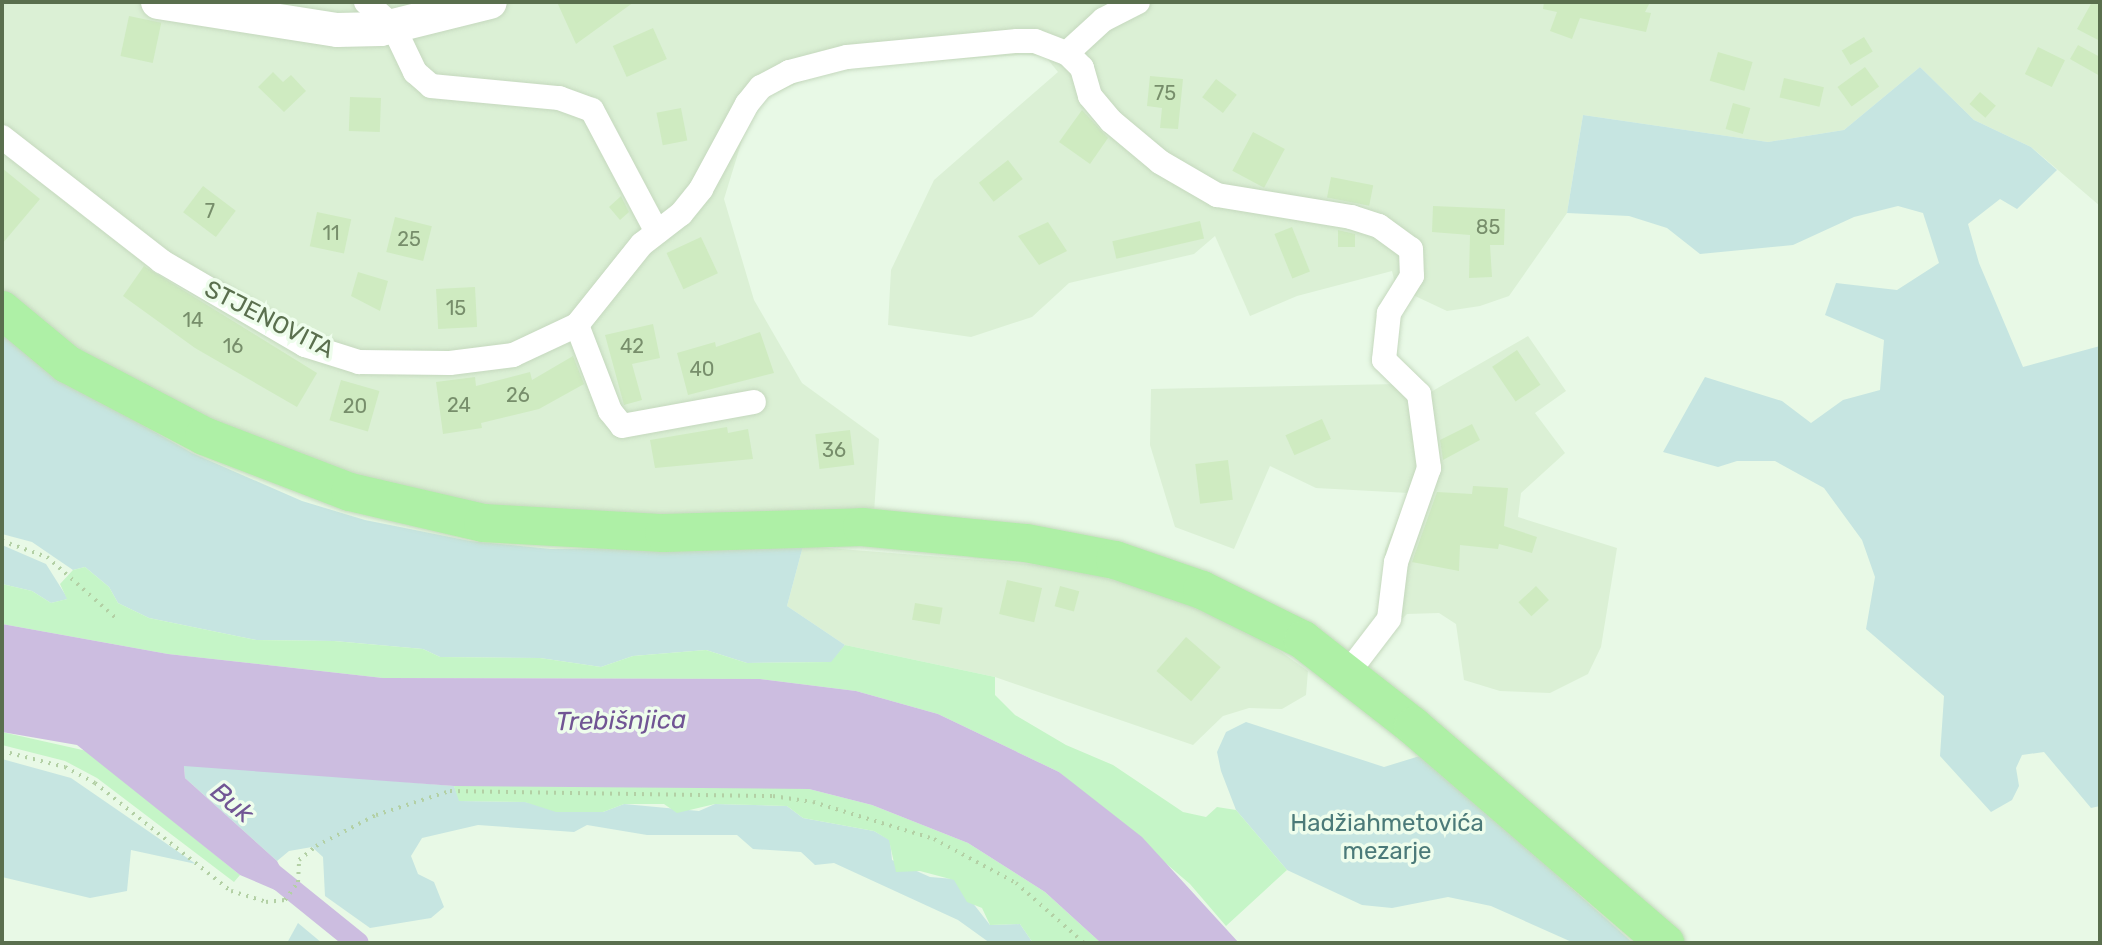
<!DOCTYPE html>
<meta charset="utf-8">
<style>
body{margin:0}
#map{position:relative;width:2102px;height:945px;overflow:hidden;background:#e8f9e6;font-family:Rubik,sans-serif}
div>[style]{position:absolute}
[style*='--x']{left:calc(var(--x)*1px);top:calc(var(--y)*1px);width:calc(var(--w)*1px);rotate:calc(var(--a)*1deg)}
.residential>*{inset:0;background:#dbf0d5}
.green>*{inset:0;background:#c6e5e1}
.sand>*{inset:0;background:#c5f5c7}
.water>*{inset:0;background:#ccbde0}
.canal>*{height:22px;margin:-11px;padding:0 11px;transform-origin:11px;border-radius:11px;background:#ccbde0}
.building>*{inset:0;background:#cfebc1;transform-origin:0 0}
.path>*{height:4px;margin-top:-2px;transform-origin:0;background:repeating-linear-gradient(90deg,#b3d0a5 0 2px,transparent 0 8px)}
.roads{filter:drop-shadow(0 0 2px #c5d8be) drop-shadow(0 0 2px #c5d8be)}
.street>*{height:24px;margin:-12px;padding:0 12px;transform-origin:12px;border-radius:12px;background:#fff}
.secondary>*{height:34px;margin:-17px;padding:0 17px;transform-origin:17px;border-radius:17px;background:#fff}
.primary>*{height:38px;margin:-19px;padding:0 19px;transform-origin:19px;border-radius:19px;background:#aef0a6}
span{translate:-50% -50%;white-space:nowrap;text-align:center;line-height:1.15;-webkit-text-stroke:7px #eefdec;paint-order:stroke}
.number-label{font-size:20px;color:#778e6b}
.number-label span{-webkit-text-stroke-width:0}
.street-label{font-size:24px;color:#5a6f4e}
.park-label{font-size:24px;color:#4b7a79}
.water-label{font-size:26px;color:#715594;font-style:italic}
.frame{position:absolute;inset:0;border:4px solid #5a6f4e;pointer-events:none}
</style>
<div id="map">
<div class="residential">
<i style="clip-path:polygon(2px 2px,2100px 2px,2100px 206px,2031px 147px,1974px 120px,1920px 67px,1844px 130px,1768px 142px,1583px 115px,1567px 213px,1509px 296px,1480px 306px,1447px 311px,1396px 287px,1392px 271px,1297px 296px,1250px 316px,1215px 236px,1194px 254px,1069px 283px,1032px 317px,971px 337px,888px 325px,891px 270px,934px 180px,1058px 72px,1045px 56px,1021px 55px,833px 68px,766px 97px,750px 114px,724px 199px,754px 300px,802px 383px,879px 439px,874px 513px,610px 517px,495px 509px,310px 466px,94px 364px,2px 293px)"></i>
<i style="clip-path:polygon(1528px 336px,1566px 391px,1535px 413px,1565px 453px,1521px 493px,1518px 517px,1617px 548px,1601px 647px,1588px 674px,1550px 693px,1500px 691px,1464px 680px,1456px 624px,1439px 613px,1407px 614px,1399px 622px,1382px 610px,1385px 549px,1409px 493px,1316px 488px,1270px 466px,1234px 549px,1175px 527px,1150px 445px,1151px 389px,1398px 384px,1429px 393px)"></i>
<i style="clip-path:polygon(803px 546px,1067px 567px,1169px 596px,1263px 639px,1308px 671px,1306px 695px,1282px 709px,1249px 708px,1223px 716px,1193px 745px,995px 677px,845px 645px,787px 606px)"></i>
</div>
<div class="green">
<i style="clip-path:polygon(1920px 67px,1974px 120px,2031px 147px,2057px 170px,2017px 209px,2000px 199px,1968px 224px,1979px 263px,2023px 367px,2100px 346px,2100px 806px,2091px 808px,2044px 752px,2022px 755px,2016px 768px,2019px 786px,2012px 800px,1991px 812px,1940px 756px,1944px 696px,1866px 629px,1875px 577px,1862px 540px,1824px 488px,1775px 461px,1737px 461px,1718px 467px,1663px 452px,1705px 377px,1782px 401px,1811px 423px,1843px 400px,1880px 390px,1884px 340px,1825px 315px,1836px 283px,1897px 290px,1939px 263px,1923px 213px,1898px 206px,1854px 217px,1793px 245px,1700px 254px,1667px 228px,1629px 216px,1567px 213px,1583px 115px,1768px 142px,1844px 130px)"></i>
<i style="clip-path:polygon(2px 330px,95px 398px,192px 453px,302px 501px,365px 520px,470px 541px,551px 549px,803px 546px,787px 606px,845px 645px,832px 662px,747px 663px,706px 650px,633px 656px,601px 667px,540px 658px,440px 657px,423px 649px,334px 641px,256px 640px,149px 618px,118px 603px,109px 587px,85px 567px,73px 570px,32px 542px,2px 534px)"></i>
<i style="clip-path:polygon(2px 545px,46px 564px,68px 599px,51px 603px,32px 591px,2px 584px)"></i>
<i style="clip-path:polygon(1246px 722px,1384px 767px,1423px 755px,1633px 943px,1574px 943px,1491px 906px,1448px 897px,1392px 908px,1362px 905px,1287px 870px,1236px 810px,1221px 771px,1217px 752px,1226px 732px)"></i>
<i style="clip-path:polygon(2px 759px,71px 778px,196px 864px,131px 850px,127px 891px,90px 898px,2px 877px)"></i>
<i style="clip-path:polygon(191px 764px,454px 786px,460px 801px,525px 802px,603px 812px,624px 804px,699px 811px,715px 804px,787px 806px,803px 818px,874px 831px,890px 840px,892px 860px,930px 877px,954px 879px,990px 925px,1020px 924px,1033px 943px,990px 943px,958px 920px,834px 863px,815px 865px,801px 852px,753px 849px,737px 835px,647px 835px,587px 825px,574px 832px,478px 825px,422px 838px,411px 856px,418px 874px,434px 882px,444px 907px,431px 918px,370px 928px,325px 896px,323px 857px,312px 847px,289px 851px,277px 861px,185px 778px,184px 766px)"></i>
<i style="clip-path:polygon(298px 923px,322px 943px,287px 943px)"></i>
</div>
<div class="sand">
<i style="clip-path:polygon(85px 567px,109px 587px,118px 603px,149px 618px,256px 640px,334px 641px,423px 649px,440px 657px,540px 658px,601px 667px,633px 656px,706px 650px,747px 663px,831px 662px,845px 645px,995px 677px,995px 695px,1015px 715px,1066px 745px,1113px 765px,1183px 812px,1206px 817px,1217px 807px,1236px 810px,1287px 870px,1226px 926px,1190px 884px,1059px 772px,938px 714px,856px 691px,760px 679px,383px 678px,168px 654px,2px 624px,2px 584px,32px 591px,51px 603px,67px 599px,60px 584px,73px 570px)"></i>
<i style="clip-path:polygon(2px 732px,87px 751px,240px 875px,234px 882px,97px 778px,65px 761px,2px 745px)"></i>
<i style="clip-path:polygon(751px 785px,809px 789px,872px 805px,968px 843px,1045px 892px,1101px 943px,1033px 943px,1020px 924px,990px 925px,982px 908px,967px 902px,954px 880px,920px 871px,896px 872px,889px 840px,874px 831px,803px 818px,787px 806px,715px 804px,677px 813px,664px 804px,624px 804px,603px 812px,556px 812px,525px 802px,459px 801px,454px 786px)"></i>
</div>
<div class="water">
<i style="clip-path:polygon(2px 624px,168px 654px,383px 678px,760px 679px,856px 691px,938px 714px,1059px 772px,1142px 837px,1239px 943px,1101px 943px,1045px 892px,968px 843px,872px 805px,809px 789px,454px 786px,184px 766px,185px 778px,277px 861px,289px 884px,282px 893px,240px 875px,77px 745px,2px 732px)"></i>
</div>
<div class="canal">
<i style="--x:265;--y:868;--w:119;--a:38.9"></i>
</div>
<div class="building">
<i style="clip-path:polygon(557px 2px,634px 2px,576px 44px)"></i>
<i style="clip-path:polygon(1544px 2px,1650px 2px,1645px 12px,1651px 13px,1646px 32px,1580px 18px,1572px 39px,1550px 31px,1557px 12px,1543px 9px)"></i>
<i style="clip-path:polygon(2092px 2px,2100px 2px,2100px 41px,2077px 29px)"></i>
<i style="left:129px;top:16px;width:33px;height:41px;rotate:12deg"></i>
<i style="left:653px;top:28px;width:34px;height:44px;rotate:66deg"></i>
<i style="left:1864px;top:37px;width:17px;height:26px;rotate:59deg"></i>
<i style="clip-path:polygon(2078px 45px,2100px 57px,2100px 76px,2070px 59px)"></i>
<i style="left:2038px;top:47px;width:30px;height:30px;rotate:26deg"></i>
<i style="left:1718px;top:52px;width:36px;height:30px;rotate:16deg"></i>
<i style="left:1865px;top:67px;width:24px;height:34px;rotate:54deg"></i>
<i style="clip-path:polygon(273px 72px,283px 82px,291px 75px,306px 91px,284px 112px,258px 87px)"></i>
<i style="clip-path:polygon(1150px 76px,1183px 79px,1178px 129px,1160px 128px,1162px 108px,1147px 106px)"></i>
<i style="left:1784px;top:78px;width:41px;height:20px;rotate:13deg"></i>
<i style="left:1216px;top:79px;width:26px;height:23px;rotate:37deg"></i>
<i style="left:1980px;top:92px;width:21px;height:16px;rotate:41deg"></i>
<i style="left:350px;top:97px;width:31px;height:34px;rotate:2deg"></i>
<i style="left:1733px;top:103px;width:18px;height:27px;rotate:16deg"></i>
<i style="left:681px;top:108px;width:33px;height:25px;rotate:79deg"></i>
<i style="clip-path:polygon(1082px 110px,1108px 138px,1090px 164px,1059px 142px)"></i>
<i style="left:1253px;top:132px;width:36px;height:44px;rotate:28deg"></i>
<i style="left:1008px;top:160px;width:24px;height:37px;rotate:52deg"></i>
<i style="clip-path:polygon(2px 168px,40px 199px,2px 244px)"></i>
<i style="left:1331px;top:177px;width:43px;height:21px;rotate:11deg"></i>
<i style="left:203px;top:186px;width:41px;height:33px;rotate:37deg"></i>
<i style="clip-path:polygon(621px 196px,629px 212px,620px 220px,609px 207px)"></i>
<i style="clip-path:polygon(1433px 206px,1505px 209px,1504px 245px,1490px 245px,1492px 277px,1469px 278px,1470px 235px,1432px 232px)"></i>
<i style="left:317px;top:212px;width:35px;height:35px;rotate:12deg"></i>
<i style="left:395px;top:217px;width:38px;height:36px;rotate:14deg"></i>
<i style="left:1200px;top:221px;width:18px;height:90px;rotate:77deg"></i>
<i style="clip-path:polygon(1048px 222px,1067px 251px,1039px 265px,1018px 236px)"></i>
<i style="left:1292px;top:227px;width:48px;height:19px;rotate:68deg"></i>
<i style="clip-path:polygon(1338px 230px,1355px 234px,1355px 247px,1338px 247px)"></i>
<i style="left:701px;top:237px;width:40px;height:38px;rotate:65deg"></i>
<i style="clip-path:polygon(144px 266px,317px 373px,297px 407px,195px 348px,123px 296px)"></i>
<i style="clip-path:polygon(358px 272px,388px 281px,380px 311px,351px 296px)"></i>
<i style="left:475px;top:287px;width:40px;height:39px;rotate:87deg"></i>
<i style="clip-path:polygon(653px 324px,660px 358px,632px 364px,642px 400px,624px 405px,605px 335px)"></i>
<i style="clip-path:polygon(760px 332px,774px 373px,688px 395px,677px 353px,715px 342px,716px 347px)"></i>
<i style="left:1517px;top:350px;width:42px;height:30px;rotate:56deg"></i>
<i style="clip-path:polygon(573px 356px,584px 384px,539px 409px,481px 423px,482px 428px,443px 434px,436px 382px,475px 377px,476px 386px,530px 372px,532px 380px)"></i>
<i style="left:341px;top:380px;width:40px;height:42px;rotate:16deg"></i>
<i style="left:1322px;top:419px;width:22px;height:40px;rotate:66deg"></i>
<i style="clip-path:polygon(1472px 424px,1480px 440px,1443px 460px,1440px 440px)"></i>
<i style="clip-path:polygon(727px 427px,728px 433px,748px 429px,753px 459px,655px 468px,650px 440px)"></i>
<i style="left:850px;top:430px;width:35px;height:35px;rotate:83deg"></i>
<i style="left:1228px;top:460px;width:40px;height:33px;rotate:83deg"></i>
<i style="clip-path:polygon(1473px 486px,1508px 488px,1504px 526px,1537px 537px,1532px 553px,1499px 544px,1498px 549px,1460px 545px,1459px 571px,1412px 562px,1437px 492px,1472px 494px)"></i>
<i style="left:1007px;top:580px;width:36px;height:35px;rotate:13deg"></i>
<i style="left:1060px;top:586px;width:20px;height:21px;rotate:15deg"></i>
<i style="left:1536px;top:586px;width:19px;height:24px;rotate:47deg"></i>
<i style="left:915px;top:603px;width:28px;height:17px;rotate:10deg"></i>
<i style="left:1186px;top:637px;width:46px;height:45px;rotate:41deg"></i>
</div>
<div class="path">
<i style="--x:2;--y:541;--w:48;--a:19.6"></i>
<i style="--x:47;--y:557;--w:95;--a:41.6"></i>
<i style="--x:2;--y:751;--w:65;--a:14.3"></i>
<i style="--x:65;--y:767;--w:34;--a:28"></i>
<i style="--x:95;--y:783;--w:174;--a:38.5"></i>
<i style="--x:231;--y:891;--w:37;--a:17"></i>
<i style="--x:266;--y:902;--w:19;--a:-6"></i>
<i style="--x:285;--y:900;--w:22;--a:-54"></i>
<i style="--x:298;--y:882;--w:22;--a:-87"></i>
<i style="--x:299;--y:860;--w:22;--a:-39"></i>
<i style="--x:316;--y:846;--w:68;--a:-27.3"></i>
<i style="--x:376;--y:815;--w:78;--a:-18"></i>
<i style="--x:450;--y:791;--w:323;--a:0.9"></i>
<i style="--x:773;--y:796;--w:40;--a:8.5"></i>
<i style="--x:813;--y:802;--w:127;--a:17"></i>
<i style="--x:934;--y:839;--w:93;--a:28.2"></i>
<i style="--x:1016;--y:883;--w:91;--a:41.4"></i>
</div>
<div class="roads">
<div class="street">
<i style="--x:366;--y:2;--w:36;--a:42"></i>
<i style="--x:393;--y:26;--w:51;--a:64.4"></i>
<i style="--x:415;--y:72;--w:21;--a:41"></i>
<i style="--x:431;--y:86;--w:129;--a:5.4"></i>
<i style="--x:559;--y:98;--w:35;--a:20"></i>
<i style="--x:592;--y:110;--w:138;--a:62"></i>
<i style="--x:1138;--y:2;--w:39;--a:153"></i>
<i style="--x:1103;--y:20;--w:49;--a:137.5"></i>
<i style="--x:1067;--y:53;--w:21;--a:45"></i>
<i style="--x:1082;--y:68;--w:29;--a:74"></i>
<i style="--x:1090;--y:96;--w:33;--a:50"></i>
<i style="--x:1111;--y:121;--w:64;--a:39.9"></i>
<i style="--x:1160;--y:162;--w:66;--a:30.1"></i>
<i style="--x:1217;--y:195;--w:136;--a:9.3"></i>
<i style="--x:1351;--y:217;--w:29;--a:18"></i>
<i style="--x:1379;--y:226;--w:39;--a:36"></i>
<i style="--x:1411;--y:249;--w:27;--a:88"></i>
<i style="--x:1412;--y:276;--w:44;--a:121.9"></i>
<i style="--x:1389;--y:313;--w:47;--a:96.1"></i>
<i style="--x:1384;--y:360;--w:49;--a:44.2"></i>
<i style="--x:1419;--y:394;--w:75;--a:82.3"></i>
<i style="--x:1429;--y:468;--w:100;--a:109.3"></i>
<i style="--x:1396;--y:562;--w:57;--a:97"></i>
<i style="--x:1389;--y:619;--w:69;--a:127.4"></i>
<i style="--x:2;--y:137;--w:202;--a:37.9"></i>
<i style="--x:161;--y:261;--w:167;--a:30.3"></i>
<i style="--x:305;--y:345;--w:57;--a:17.5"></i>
<i style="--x:359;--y:362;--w:91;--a:0.6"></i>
<i style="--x:450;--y:363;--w:64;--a:-7.2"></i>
<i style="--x:513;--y:355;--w:71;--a:-25.1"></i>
<i style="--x:577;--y:325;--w:104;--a:-51.3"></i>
<i style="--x:642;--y:244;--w:49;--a:-37.6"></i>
<i style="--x:681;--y:214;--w:32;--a:-51"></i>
<i style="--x:701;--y:189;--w:97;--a:-61.6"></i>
<i style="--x:747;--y:104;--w:22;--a:-51"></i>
<i style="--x:761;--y:87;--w:32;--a:-28"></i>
<i style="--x:789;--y:72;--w:60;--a:-14.5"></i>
<i style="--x:847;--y:57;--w:171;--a:-5.4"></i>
<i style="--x:1017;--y:41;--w:18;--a:0"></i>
<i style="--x:1035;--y:41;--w:34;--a:21"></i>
<i style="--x:577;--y:325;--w:92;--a:69"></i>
<i style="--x:610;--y:411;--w:19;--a:51"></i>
<i style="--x:622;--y:426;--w:134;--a:-10.3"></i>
</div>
<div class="secondary">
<i style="--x:158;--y:2;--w:181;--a:8.9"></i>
<i style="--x:337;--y:30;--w:44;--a:-1.3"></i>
<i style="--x:381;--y:29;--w:112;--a:-13.9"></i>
</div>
<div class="primary">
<i style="--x:2;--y:310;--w:85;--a:39.7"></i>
<i style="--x:67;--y:364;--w:155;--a:27.7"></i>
<i style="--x:204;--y:436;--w:156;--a:21"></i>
<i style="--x:350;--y:492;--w:137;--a:13.1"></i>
<i style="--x:483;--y:523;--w:181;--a:3.2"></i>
<i style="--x:664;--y:533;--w:198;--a:-1.7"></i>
<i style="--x:862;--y:527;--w:165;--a:5.6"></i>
<i style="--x:1026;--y:543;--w:91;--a:10.8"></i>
<i style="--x:1115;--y:560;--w:92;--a:19"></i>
<i style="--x:1202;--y:590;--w:113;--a:26.3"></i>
<i style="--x:1303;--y:640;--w:140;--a:38"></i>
<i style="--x:1413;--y:726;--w:333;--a:40.7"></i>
</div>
</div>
<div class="number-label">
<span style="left:1165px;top:93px">75</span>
<span style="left:210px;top:211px">7</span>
<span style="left:1488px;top:227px">85</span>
<span style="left:331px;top:233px">11</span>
<span style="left:409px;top:239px">25</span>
<span style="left:456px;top:308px">15</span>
<span style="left:193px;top:320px">14</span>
<span style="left:233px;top:346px">16</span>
<span style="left:632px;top:346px">42</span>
<span style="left:702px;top:369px">40</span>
<span style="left:518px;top:395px">26</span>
<span style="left:459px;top:405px">24</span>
<span style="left:355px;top:406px">20</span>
<span style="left:834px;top:450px">36</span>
</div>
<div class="street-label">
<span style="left:269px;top:320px;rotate:27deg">STJENOVITA</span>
</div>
<div class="park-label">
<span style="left:1387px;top:838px">Hadžiahmetovića<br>mezarje</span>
</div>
<div class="water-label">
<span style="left:621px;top:721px;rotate:-1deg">Trebišnjica</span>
<span style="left:232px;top:803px;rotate:40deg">Buk</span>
</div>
<div class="frame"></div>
</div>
